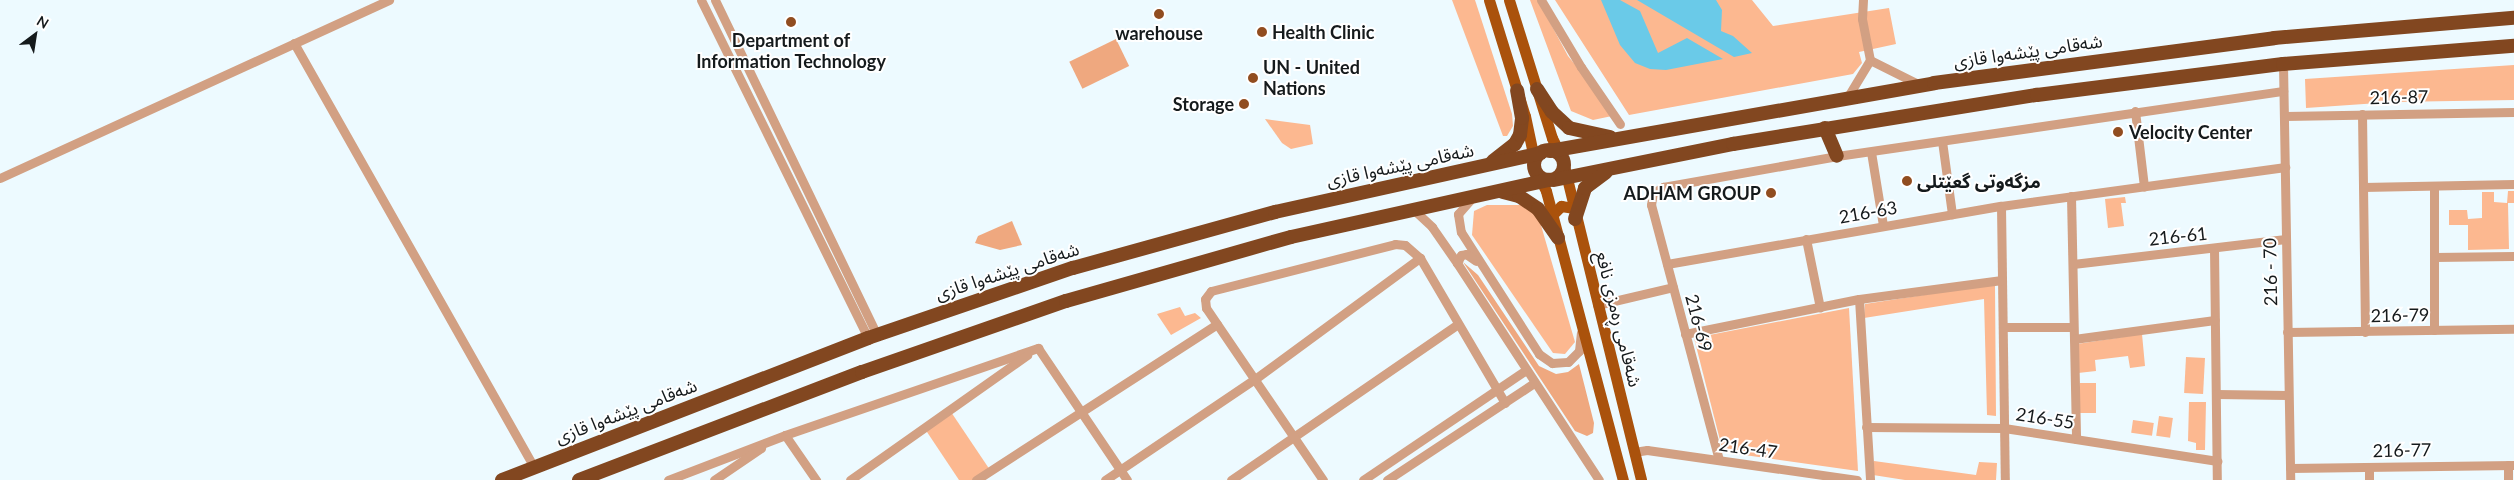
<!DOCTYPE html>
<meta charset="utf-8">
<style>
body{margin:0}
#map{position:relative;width:2514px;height:480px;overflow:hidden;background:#edfaff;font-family:Lato,"Noto Sans Arabic",sans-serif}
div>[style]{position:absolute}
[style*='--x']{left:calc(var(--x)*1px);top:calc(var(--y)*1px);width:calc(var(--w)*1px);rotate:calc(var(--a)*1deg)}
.green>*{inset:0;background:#fcb890;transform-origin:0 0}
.forest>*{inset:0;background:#efa87f;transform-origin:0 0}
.water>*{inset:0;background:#6acae8}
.minor>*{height:9px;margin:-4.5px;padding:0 4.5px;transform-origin:4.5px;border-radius:4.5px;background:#d2a083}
.major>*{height:11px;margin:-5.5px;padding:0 5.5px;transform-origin:5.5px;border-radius:5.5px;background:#aa520c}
.highway>*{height:14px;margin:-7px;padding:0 7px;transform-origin:7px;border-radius:7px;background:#824720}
.highway>.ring{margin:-7px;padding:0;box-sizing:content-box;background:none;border:14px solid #824720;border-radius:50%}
.dots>*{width:14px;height:14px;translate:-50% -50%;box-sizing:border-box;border:2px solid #fff;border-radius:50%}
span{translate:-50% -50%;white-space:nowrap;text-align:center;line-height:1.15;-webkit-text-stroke:4px #fff;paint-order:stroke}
.poi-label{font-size:18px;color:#151a1c;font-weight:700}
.left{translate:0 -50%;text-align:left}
.right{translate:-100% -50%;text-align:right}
.street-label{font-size:18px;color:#151a1c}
.north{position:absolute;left:10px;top:10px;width:50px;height:50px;-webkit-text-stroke:4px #fff;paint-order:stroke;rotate:31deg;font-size:14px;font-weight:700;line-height:20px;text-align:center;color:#151a1c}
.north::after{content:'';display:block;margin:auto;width:18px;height:22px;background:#151a1c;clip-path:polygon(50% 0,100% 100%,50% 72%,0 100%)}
</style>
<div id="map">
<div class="green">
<i style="clip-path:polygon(1452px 0,1475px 0,1512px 114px,1513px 126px,1507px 136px,1503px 136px)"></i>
<i style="clip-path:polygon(1530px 0,1538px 0,1568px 56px,1600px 95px,1612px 116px,1593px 120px,1571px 111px)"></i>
<i style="clip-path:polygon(1555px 0,1752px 0,1773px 26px,1889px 8px,1896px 44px,1859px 52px,1862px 63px,1853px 74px,1629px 115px)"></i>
<i style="clip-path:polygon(2514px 65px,2514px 100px,2393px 102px,2306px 108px,2305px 79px)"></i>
<i style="clip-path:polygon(1265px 119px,1310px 125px,1313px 144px,1291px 149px,1282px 143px)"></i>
<i style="clip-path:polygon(2508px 191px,2514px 191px,2514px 203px,2508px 203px,2509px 249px,2468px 250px,2468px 225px,2449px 225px,2449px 210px,2467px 210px,2468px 219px,2482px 218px,2482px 192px,2494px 192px,2494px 202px,2507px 203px)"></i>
<i style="clip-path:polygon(2125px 197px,2126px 203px,2121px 203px,2124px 226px,2108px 228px,2105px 199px)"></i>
<i style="clip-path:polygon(1487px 205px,1524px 205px,1538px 215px,1575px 342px,1565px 354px,1553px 353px,1472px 235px,1474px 211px)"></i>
<i style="clip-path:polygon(1995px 284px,1996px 416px,1987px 415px,1984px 299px,1864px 318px,1865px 304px)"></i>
<i style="clip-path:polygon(1180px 307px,1185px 316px,1195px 313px,1201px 318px,1171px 335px,1157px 314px)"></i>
<i style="clip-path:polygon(1849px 308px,1858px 471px,1723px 452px,1694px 338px)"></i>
<i style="clip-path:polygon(2142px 334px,2145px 366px,2130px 368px,2128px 356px,2095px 360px,2096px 371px,2078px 373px,2077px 344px)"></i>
<i style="left:2186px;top:357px;width:19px;height:36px;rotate:3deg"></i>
<i style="left:2080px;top:383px;width:16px;height:30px"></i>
<i style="clip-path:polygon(2189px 402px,2206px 402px,2205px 450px,2196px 450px,2196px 443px,2188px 441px)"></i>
<i style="clip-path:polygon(949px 409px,990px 470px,974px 480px,959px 480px,923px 426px)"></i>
<i style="left:2159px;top:416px;width:14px;height:20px;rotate:8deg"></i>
<i style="left:2133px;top:420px;width:21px;height:13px;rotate:8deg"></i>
<i style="clip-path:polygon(1874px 461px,1976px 475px,1979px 462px,1997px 463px,1996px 480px,1905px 480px,1873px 475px)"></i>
</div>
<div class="forest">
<i style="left:1116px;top:39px;width:30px;height:52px;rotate:64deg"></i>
<i style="clip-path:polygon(1012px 221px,1022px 245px,1000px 250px,975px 243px,978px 236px)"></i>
<i style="clip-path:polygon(1463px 262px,1478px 275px,1539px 366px,1556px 374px,1568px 372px,1579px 364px,1594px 423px,1593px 433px,1587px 436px,1575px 431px)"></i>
</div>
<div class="water">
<i style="clip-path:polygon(1601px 0,1620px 0,1640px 11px,1658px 53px,1687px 38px,1723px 59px,1666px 70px,1650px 69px,1635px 63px,1620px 45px)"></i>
<i style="clip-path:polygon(1637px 0,1716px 0,1722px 10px,1721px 31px,1733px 36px,1752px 53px,1734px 57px)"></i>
</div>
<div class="minor">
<i style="--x:701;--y:0;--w:377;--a:63.7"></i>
<i style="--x:715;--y:0;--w:372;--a:64.2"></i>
<i style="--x:1541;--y:0;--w:78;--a:59.2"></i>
<i style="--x:1581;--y:67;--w:69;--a:55.6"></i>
<i style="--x:294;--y:43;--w:487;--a:60.5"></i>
<i style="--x:1870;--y:60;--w:56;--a:26.6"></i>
<i style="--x:2283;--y:64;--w:416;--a:89"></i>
<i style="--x:1847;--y:98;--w:44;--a:-58.8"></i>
<i style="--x:1870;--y:60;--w:42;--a:-101"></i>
<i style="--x:1862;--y:19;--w:19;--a:-87"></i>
<i style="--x:2135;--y:111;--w:76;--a:83.2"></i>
<i style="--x:2362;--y:114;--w:218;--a:89.2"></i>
<i style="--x:2284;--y:116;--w:230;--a:-1"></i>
<i style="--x:1942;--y:141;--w:74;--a:82.2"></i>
<i style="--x:1871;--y:152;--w:74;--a:80.7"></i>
<i style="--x:0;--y:178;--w:428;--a:-24.6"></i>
<i style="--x:2363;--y:187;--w:151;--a:-1.1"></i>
<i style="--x:2071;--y:196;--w:243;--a:88.8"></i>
<i style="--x:1471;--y:199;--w:20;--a:131"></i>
<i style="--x:1458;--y:214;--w:18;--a:81"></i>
<i style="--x:1461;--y:232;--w:145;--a:57.4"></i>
<i style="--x:1539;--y:354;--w:16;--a:35"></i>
<i style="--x:1552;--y:363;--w:16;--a:-4"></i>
<i style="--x:1568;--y:362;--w:16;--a:-45"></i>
<i style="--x:1579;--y:351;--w:18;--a:-84"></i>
<i style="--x:2001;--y:206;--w:274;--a:89.2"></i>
<i style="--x:1414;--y:210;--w:25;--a:43"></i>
<i style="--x:1432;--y:227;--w:44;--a:55.2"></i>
<i style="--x:1457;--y:263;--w:259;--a:56.8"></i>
<i style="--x:1806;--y:239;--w:70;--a:78.5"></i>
<i style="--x:2214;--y:248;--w:232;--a:89.3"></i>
<i style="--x:2434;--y:257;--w:80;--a:-0.7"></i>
<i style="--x:1457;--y:263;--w:9;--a:-63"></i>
<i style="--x:1461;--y:255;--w:5;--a:-11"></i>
<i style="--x:1466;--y:254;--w:12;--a:35"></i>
<i style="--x:1667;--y:264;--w:339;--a:-9.9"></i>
<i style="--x:2001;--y:206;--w:287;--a:-7.8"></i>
<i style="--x:2073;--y:264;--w:214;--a:-6.7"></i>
<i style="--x:1859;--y:299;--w:181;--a:86.5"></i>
<i style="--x:1597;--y:305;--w:78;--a:-13.3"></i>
<i style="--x:2003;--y:327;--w:70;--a:0"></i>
<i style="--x:2434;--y:330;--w:144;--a:-90"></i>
<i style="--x:2287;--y:332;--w:227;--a:-0.8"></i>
<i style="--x:1685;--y:334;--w:177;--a:-11.4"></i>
<i style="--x:1859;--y:299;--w:144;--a:-7.6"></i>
<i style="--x:2074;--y:339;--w:142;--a:-7.7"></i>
<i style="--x:1038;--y:348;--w:159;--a:56"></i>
<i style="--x:2216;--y:394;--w:72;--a:0.8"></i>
<i style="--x:1866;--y:427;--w:138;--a:0.4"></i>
<i style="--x:2004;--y:428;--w:216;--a:8.8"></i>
<i style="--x:785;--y:435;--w:55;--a:55.4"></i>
<i style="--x:1634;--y:452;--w:13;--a:-9"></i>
<i style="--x:1647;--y:450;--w:212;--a:8.1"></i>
<i style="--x:1719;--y:460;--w:264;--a:-104.9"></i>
<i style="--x:1651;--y:205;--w:12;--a:-81"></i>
<i style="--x:1653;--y:193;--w:12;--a:-31"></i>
<i style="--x:1663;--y:187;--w:177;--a:-10.1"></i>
<i style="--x:1837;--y:156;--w:451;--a:-8.3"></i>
<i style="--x:2508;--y:465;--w:15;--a:90"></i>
<i style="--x:2369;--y:467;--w:13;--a:90"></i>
<i style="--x:2290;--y:468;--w:224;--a:-0.8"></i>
<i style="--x:668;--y:480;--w:125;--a:-21"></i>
<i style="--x:785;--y:435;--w:268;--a:-19"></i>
<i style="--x:714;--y:480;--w:57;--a:-34.2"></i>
<i style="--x:850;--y:480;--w:217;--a:-35.2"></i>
<i style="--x:976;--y:480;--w:287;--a:-32.9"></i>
<i style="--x:1105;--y:480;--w:181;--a:-34"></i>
<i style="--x:1255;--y:379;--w:205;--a:-36.3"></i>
<i style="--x:1231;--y:480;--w:275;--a:-34.5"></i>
<i style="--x:1323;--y:480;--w:208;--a:-124.2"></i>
<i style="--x:1206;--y:308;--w:9;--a:-96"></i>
<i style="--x:1205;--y:299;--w:10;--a:-53"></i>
<i style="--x:1211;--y:291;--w:190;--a:-14.3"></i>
<i style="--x:1395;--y:244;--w:10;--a:6"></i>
<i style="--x:1405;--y:245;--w:20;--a:41"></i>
<i style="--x:1420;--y:258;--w:168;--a:59.6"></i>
<i style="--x:1363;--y:480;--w:197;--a:-34"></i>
<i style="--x:1387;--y:480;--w:176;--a:-33.4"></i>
</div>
<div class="major">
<i style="--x:1489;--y:0;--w:121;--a:72.8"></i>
<i style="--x:1525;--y:116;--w:48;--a:78"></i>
<i style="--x:1509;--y:0;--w:145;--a:72.7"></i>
<i style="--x:1552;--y:138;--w:20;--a:63"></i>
<i style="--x:1564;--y:166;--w:323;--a:76.2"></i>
<i style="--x:1536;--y:172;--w:21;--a:62"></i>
<i style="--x:1546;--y:191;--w:299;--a:75.1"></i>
<i style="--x:1552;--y:215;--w:13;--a:-45"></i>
<i style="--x:1561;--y:206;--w:12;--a:9"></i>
</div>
<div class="highway">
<i style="--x:1537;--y:89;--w:27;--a:57"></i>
<i style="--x:1552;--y:112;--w:23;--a:43"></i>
<i style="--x:1569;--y:128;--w:42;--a:12.4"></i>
<i style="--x:1825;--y:128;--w:30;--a:67"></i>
<i class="ring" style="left:1534px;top:150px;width:16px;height:16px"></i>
<i style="--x:1550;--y:151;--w:390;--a:-10"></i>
<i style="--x:1934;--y:83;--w:343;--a:-7.5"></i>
<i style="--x:2274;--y:38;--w:241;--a:-4.8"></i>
<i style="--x:1493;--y:161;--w:28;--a:-38"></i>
<i style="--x:1515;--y:144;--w:10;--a:-61"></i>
<i style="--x:1520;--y:135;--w:17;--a:-83"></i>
<i style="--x:1522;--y:118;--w:28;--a:-100"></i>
<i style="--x:1554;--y:180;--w:183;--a:-11.4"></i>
<i style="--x:1733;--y:144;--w:308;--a:-9.2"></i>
<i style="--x:2037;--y:95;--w:248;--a:-7.2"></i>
<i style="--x:2283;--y:64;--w:232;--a:-4.5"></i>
<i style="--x:1503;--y:192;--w:16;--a:14"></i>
<i style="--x:1519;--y:196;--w:23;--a:34"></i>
<i style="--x:1538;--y:209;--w:35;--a:55"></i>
<i style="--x:1575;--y:219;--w:33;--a:-72"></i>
<i style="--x:1585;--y:188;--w:26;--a:-37"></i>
<i style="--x:502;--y:480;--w:393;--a:-21.2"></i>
<i style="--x:868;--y:338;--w:217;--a:-18.9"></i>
<i style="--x:1073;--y:268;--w:210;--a:-15.5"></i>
<i style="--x:1275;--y:212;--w:272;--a:-12.5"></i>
<i style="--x:579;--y:480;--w:303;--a:-20.9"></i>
<i style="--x:862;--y:372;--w:216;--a:-19.2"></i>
<i style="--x:1066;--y:301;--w:234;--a:-15.9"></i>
<i style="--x:1291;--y:237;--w:264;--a:-12.5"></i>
</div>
<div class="dots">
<i style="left:1159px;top:14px;background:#914d20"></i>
<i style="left:791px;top:22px;background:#914d20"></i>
<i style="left:1262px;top:32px;background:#914d20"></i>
<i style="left:1253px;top:78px;background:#914d20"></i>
<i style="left:1244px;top:104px;background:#914d20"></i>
<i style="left:2118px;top:132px;background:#914d20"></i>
<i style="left:1907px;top:181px;background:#914d20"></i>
<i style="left:1771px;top:193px;background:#914d20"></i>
</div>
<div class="poi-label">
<span class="left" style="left:1272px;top:32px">Health Clinic</span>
<span style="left:1159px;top:33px">warehouse</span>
<span style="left:791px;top:51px">Department of<br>Information Technology</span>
<span class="left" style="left:1263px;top:78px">UN - United<br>Nations</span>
<span class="right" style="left:1234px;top:104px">Storage</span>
<span class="left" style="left:2129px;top:132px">Velocity Center</span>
<span class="left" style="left:1917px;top:181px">مزگەوتی گعێتلی</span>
<span class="right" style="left:1761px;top:193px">ADHAM GROUP</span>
</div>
<div class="street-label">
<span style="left:2028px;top:51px;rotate:-8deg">شەقامی پێشەوا قازی</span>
<span style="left:2399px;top:97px;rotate:-1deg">216-87</span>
<span style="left:1400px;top:165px;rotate:-12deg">شەقامی پێشەوا قازی</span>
<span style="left:1868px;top:212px;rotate:-10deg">216-63</span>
<span style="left:2178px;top:236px;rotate:-6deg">216-61</span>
<span style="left:1007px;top:271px;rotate:-18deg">شەقامی پێشەوا قازی</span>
<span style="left:2270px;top:272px;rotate:-91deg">216 - 70</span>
<span style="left:2400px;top:315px;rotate:-1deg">216-79</span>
<span style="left:1619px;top:319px;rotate:76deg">شەقامی ڕەمزی نافع</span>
<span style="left:1699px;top:323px;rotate:75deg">216-69</span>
<span style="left:626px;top:411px;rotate:-21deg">شەقامی پێشەوا قازی</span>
<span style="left:2045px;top:418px;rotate:9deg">216-55</span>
<span style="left:1748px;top:448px;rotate:8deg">216-47</span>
<span style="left:2402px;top:450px;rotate:-1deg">216-77</span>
</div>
<div class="north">N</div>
</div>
